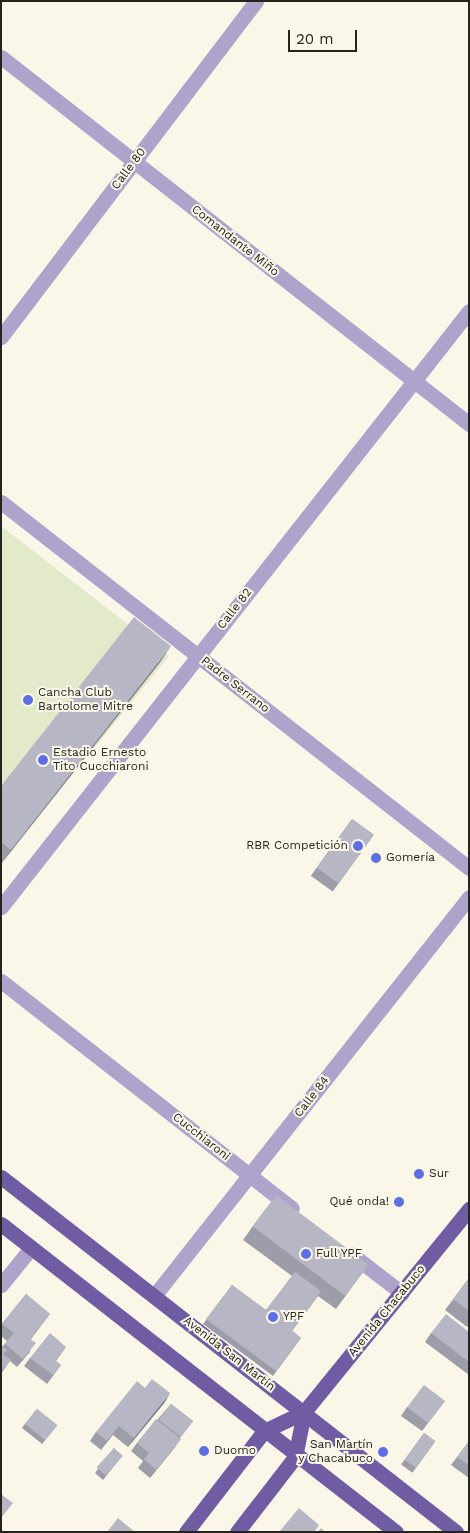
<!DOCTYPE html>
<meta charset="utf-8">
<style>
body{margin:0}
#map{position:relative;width:470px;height:1533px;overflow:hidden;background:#faf7e9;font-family:"Work Sans",sans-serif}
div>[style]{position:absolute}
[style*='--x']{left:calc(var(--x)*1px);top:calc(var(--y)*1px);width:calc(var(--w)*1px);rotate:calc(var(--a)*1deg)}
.green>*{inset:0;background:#e3eaca}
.street>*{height:15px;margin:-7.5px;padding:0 7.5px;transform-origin:7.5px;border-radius:7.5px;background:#ada3cb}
.primary>*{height:15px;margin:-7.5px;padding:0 7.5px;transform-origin:7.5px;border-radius:7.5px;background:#705ca2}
.wall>*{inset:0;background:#9d9da9;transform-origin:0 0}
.shaded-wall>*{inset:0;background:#807f89}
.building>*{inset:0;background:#b7b6c4;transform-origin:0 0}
.dots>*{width:14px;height:14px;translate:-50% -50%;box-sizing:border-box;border:2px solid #faf7e9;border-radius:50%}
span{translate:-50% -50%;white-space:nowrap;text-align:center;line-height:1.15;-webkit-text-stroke:4px #faf7e9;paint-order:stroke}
.street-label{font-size:12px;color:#24231e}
.poi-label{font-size:12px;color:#24231e}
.left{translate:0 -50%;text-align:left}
.right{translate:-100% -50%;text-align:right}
.frame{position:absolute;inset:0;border:2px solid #24231e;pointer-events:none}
.scale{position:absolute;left:288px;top:30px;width:69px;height:22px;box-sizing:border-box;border:2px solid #24231e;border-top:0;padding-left:6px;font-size:15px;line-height:18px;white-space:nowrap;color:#24231e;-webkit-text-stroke:4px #faf7e9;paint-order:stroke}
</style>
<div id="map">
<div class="green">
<i style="clip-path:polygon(1px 526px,169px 656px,1px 863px)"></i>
</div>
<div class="street">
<i style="--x:1;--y:57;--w:595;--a:38.1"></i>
<i style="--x:1;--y:337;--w:422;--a:-52.8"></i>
<i style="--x:1;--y:502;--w:594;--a:38.03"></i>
<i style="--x:1;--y:907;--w:758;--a:-51.86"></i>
<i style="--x:1;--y:981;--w:369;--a:38"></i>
<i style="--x:351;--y:1254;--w:64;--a:37.4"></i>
<i style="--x:1;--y:1285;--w:48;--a:-51"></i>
<i style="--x:154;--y:1296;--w:508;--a:-51.71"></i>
</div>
<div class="primary">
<i style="--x:1;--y:1177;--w:577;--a:37.96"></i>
<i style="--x:1;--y:1224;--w:501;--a:37.95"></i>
<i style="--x:186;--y:1532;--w:128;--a:-52.3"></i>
<i style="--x:264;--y:1431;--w:44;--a:-25.4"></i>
<i style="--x:304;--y:1412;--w:262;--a:-50.9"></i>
<i style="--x:237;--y:1532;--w:95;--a:-52.3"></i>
<i style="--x:295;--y:1457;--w:46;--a:-78.7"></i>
</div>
<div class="wall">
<i style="clip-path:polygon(161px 661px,1px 864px,1px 786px)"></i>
<i style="left:352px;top:819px;width:27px;height:70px;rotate:36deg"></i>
<i style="clip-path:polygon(253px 1226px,369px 1264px,336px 1309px,318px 1296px,292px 1331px,301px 1338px,273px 1376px,203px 1324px,232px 1285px,266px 1310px,292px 1276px,243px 1240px)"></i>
<i style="clip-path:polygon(469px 1278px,469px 1325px,467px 1327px,445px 1310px)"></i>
<i style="clip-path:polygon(26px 1294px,50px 1314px,31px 1339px,30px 1352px,17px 1367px,10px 1361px,1px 1374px,1px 1345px,3px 1346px,7px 1341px,1px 1336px,1px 1325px)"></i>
<i style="clip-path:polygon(469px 1332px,469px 1375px,425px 1342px,431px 1333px)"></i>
<i style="clip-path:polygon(66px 1347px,56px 1361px,61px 1365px,47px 1384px,24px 1366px,30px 1358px)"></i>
<i style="clip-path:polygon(445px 1401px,422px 1431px,401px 1416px,407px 1407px)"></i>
<i style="clip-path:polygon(165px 1402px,128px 1447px,113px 1435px,101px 1450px,90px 1441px,96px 1432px)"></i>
<i style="clip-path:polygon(171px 1404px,193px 1421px,180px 1438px,175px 1447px,150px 1478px,138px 1468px,143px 1461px,131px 1451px,137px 1443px)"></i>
<i style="left:37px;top:1409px;width:26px;height:24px;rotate:39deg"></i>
<i style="left:424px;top:1433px;width:14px;height:39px;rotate:36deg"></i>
<i style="clip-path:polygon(469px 1441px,469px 1478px,451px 1465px)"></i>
<i style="clip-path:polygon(114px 1448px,119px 1460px,103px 1480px,95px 1473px)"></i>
</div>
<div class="shaded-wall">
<i style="clip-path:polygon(171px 646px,161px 661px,1px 864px,11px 850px)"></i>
<i style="clip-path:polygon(170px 1393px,165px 1402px,128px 1447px,134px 1438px)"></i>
<i style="clip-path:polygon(181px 1439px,175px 1447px,150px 1478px,156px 1470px)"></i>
</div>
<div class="building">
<i style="clip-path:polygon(134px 617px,171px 646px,11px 850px,1px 842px,1px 786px)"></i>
<i style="left:352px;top:819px;width:27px;height:60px;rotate:36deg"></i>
<i style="left:276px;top:1195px;width:116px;height:39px;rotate:37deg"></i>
<i style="clip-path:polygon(295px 1272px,321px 1291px,292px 1330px,301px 1338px,276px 1371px,206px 1319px,232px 1285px,266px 1310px)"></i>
<i style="clip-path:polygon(469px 1278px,469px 1311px,453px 1299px)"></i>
<i style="clip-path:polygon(26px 1294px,50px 1314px,30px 1339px,36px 1343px,23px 1359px,5px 1344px,14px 1333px,2px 1324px)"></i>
<i style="clip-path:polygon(446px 1314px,469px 1332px,469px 1362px,431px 1333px)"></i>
<i style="clip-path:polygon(50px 1333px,66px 1347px,55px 1361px,61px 1365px,53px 1375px,30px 1358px)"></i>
<i style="clip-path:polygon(1px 1345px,7px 1350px,3px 1354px,11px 1360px,1px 1372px)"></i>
<i style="clip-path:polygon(152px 1379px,170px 1393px,134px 1438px,119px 1426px,107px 1441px,96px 1432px,137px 1381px,145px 1388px)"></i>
<i style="left:424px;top:1385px;width:26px;height:28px;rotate:37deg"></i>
<i style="left:171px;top:1404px;width:28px;height:20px;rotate:38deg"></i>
<i style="left:37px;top:1409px;width:26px;height:19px;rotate:39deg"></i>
<i style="clip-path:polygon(156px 1419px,181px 1439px,156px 1470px,144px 1459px,149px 1453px,137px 1443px)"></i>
<i style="left:424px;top:1433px;width:14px;height:33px;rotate:36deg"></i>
<i style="clip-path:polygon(469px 1441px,469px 1465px,457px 1457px)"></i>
<i style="left:114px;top:1448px;width:12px;height:26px;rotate:42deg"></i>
<i style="clip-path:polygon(1px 1494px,13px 1503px,1px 1518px)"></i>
<i style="clip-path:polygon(299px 1508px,319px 1525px,314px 1532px,279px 1532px)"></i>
<i style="clip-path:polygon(118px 1518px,135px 1532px,107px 1532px)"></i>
<i style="clip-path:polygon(321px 1528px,325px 1532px,318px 1532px)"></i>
</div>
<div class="dots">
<i style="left:28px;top:700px;background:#5e6ee5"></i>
<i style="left:43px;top:760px;background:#5e6ee5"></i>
<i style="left:358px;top:846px;background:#5e6ee5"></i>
<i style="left:376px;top:858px;background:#5e6ee5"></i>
<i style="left:419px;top:1174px;background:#5e6ee5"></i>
<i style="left:399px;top:1202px;background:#5e6ee5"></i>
<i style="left:306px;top:1254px;background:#5e6ee5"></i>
<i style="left:273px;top:1317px;background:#5e6ee5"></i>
<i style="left:204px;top:1451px;background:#5e6ee5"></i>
<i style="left:383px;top:1452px;background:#5e6ee5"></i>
</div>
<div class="street-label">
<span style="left:129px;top:169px;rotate:-53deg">Calle 80</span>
<span style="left:235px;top:241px;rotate:38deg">Comandante Miño</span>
<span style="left:235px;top:609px;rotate:-52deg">Calle 82</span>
<span style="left:235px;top:685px;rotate:38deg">Padre Serrano</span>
<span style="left:312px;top:1097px;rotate:-52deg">Calle 84</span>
<span style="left:201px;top:1137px;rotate:38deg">Cucchiaroni</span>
<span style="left:387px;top:1311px;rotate:-51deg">Avenida Chacabuco</span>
<span style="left:229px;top:1354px;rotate:38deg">Avenida San Martín</span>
</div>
<div class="poi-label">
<span class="left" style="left:38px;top:700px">Cancha Club<br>Bartolome Mitre</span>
<span class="left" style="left:53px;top:760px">Estadio Ernesto<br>Tito Cucchiaroni</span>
<span class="right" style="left:348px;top:846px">RBR Competición</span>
<span class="left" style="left:386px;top:858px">Gomería</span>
<span class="left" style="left:429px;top:1174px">Sur</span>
<span class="right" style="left:389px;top:1202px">Qué onda!</span>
<span class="left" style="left:316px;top:1254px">Full YPF</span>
<span class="left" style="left:283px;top:1317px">YPF</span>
<span class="right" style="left:373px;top:1452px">San Martín<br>y Chacabuco</span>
<span class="left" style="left:214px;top:1451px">Duomo</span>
</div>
<div class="frame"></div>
<div class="scale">20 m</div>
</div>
